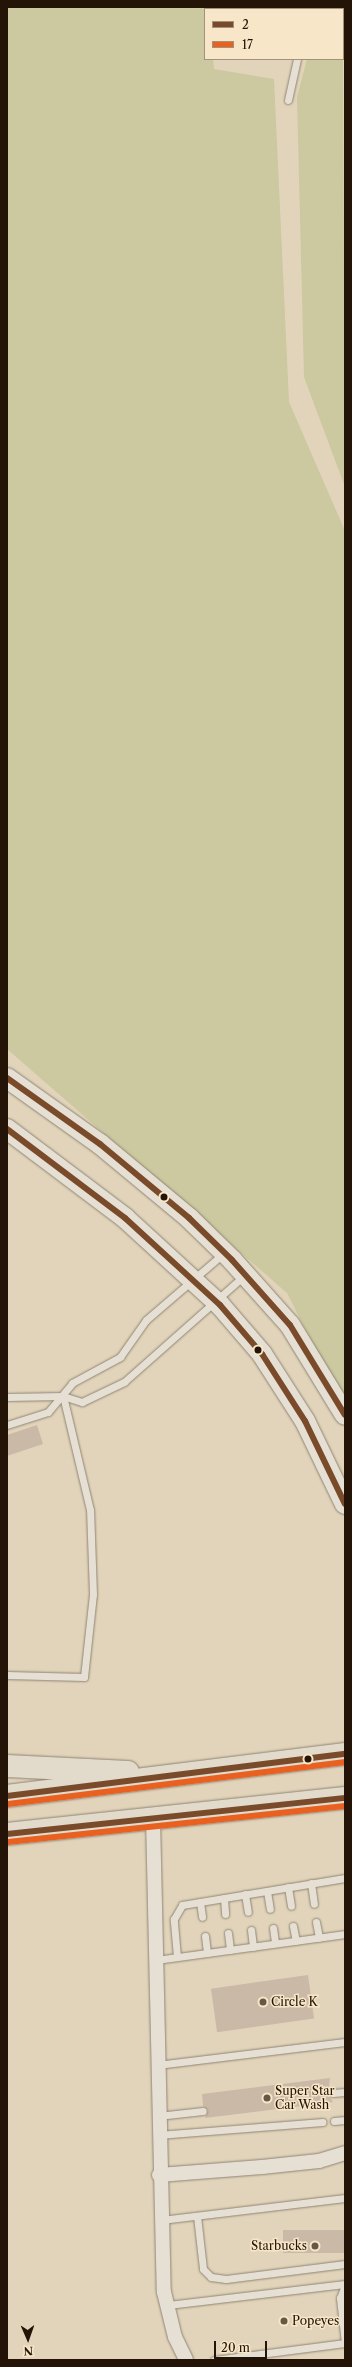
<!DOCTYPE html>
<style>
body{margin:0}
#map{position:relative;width:352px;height:2367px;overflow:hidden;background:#e2d4ba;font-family:"Libre Caslon Text",serif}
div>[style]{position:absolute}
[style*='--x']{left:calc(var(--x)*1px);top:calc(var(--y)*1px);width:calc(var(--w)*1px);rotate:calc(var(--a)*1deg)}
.green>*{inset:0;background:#ccc89f}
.building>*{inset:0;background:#cbb9a8;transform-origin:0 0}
.roads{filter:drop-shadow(0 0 1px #8f8575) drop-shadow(0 0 1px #8f8575)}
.service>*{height:7px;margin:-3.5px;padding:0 3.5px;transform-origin:3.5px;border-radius:3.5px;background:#e6dfd3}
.minor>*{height:14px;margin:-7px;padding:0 7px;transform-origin:7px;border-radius:7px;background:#e6dfd3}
.secondary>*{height:20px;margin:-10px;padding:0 10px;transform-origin:10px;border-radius:10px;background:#e6dfd3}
.primary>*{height:22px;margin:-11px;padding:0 11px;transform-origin:11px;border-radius:11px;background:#e2dacb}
.bus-1>*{height:6px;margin:-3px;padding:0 3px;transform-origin:3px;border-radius:3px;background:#7a4b2a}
.bus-2>*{height:6px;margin:-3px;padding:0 3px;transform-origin:3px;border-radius:3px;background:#e86121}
.dots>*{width:11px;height:11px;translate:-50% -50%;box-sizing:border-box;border:2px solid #f7e6c7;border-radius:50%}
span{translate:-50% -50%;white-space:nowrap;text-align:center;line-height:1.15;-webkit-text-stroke:3px #f7e6c7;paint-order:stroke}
.poi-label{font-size:12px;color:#241408}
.left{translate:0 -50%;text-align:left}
.right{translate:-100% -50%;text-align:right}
.frame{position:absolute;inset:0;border:8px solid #241408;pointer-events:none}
.legend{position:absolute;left:204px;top:8px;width:140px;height:52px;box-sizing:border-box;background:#f7e6c7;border:1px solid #a3927b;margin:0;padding:5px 7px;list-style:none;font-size:12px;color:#241408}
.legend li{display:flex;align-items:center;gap:8px;height:20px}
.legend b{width:20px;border:1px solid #a3927b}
.north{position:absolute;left:8px;top:2319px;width:40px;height:40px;-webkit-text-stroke:3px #f7e6c7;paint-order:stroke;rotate:178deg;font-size:11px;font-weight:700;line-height:16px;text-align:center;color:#241408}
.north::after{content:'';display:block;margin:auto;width:14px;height:18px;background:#241408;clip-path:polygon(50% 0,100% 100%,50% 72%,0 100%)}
.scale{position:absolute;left:214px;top:2341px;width:53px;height:18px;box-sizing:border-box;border:2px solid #241408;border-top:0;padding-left:5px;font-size:12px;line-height:14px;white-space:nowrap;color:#241408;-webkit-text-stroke:3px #f7e6c7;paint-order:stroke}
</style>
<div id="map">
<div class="green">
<i style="clip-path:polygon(7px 7px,209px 7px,205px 9px,205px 59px,213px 59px,214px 69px,274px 79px,289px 402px,345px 531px,345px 1408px,287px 1293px,7px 1049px)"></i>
<i style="clip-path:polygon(320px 7px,345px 7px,343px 53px,343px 9px)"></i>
<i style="clip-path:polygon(307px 59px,343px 59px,345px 487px,304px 377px,297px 97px)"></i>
</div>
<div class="building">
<i style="clip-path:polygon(37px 1425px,43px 1444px,7px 1456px,7px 1435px)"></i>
<i style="left:308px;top:1975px;width:44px;height:98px;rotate:82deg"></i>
<i style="clip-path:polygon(330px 2078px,328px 2094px,333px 2102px,205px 2118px,208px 2110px,203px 2106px,202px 2094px)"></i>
<i style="left:345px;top:2230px;width:23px;height:62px;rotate:90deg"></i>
</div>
<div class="roads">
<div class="service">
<i style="--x:298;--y:7;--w:2;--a:90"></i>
<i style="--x:288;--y:100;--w:42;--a:-77.6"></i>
<i style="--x:7;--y:1397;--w:56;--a:-1"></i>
<i style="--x:63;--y:1396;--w:20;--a:18"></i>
<i style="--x:82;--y:1402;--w:47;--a:-25.5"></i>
<i style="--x:124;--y:1382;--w:160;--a:-41.5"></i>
<i style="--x:7;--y:1425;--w:43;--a:-17.6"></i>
<i style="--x:48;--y:1412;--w:38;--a:-50"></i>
<i style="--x:72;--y:1383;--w:55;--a:-28.4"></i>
<i style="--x:120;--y:1357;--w:45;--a:-54.9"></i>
<i style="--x:146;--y:1320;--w:103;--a:-40.7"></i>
<i style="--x:7;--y:1675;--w:77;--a:1.5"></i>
<i style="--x:84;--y:1677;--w:83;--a:-83.8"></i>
<i style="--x:93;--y:1594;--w:84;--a:-92"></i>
<i style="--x:90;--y:1510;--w:117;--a:-103.3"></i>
<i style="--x:311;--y:1883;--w:21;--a:82"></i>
<i style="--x:288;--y:1887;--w:19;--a:81"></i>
<i style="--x:267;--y:1891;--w:18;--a:81"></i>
<i style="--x:245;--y:1894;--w:18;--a:81"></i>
<i style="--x:224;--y:1898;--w:16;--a:86"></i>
<i style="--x:200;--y:1902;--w:15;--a:82"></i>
<i style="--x:316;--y:1922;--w:16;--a:79"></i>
<i style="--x:293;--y:1926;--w:15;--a:79"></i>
<i style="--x:273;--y:1928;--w:15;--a:82"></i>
<i style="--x:251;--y:1930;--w:17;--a:83"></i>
<i style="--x:228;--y:1933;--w:17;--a:83"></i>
<i style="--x:205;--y:1936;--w:17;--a:83"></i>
<i style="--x:177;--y:1957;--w:38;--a:-95"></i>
<i style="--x:174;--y:1919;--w:16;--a:-60"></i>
<i style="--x:182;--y:1905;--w:165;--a:-9.4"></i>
<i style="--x:156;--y:1960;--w:191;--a:-7.8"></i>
<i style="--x:157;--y:2065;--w:189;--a:-7"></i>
<i style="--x:333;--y:2093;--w:12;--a:-5"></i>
<i style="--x:158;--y:2116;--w:45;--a:-6.3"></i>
<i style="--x:334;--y:2121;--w:11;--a:-5"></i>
<i style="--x:158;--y:2135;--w:165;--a:-4.5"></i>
<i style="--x:197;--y:2216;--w:53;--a:83.5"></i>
<i style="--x:203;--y:2269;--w:11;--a:45"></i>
<i style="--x:211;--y:2277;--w:15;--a:8"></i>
<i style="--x:226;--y:2279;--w:120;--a:-7.2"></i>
<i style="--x:161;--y:2220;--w:185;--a:-6.8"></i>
<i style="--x:345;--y:2285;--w:14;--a:111"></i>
<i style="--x:340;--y:2298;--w:45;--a:83.7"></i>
<i style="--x:168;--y:2305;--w:178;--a:-6.8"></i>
<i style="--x:214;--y:2360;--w:132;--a:-7.4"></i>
</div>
<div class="minor">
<i style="--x:153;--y:1818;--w:474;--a:88.7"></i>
<i style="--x:164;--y:2292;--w:46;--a:76.3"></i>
<i style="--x:175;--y:2337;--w:25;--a:64"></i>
<i style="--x:159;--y:2175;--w:103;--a:-4.4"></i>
<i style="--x:262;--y:2167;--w:57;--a:-6"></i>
<i style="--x:319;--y:2161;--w:27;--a:-17"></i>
</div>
<div class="secondary">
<i style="--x:7;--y:1078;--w:114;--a:35.4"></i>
<i style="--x:100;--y:1144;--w:116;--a:39.7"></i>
<i style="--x:189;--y:1218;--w:60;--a:44.3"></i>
<i style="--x:232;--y:1260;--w:87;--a:48.3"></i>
<i style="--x:290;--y:1325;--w:105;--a:58.6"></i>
<i style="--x:7;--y:1129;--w:148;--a:37"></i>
<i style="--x:125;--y:1218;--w:129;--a:42.5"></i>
<i style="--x:220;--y:1305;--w:65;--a:49.4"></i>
<i style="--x:262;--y:1354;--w:80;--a:57.3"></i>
<i style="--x:305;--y:1421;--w:92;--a:64.3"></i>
</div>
<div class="primary">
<i style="--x:7;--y:1766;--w:121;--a:2.8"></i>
<i style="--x:7;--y:1796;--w:341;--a:-7.1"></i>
<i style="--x:7;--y:1834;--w:340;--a:-6.1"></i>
</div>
</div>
<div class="bus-1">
<i style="--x:7;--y:1078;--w:114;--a:35.4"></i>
<i style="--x:100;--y:1144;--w:116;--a:39.7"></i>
<i style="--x:189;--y:1218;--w:60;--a:44.3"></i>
<i style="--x:232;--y:1260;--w:87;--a:48.3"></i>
<i style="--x:290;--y:1325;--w:105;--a:58.6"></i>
<i style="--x:7;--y:1129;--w:148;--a:37"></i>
<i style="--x:125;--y:1218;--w:129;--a:42.5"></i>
<i style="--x:220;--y:1305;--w:65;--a:49.4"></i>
<i style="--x:262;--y:1354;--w:80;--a:57.3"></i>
<i style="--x:305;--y:1421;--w:92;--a:64.3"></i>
<i style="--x:7;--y:1796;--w:341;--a:-7.1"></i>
<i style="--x:7;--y:1834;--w:340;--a:-6.1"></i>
</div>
<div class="bus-2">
<i style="--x:8;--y:1804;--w:340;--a:-7.1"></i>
<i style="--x:8;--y:1842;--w:339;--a:-6.1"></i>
</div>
<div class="dots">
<i style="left:164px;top:1197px;background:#241408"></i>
<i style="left:258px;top:1350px;background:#241408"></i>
<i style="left:308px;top:1759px;background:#241408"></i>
<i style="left:263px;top:2002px;background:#665746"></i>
<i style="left:267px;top:2098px;background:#665746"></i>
<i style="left:315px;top:2246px;background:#665746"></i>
<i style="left:284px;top:2321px;background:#665746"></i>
</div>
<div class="poi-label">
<span class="left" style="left:271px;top:2002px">Circle K</span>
<span class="left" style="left:275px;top:2098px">Super Star<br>Car Wash</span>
<span class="right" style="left:307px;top:2246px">Starbucks</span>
<span class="left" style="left:292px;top:2321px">Popeyes</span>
</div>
<div class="frame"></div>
<ul class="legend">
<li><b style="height:5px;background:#7a4b2a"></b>2</li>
<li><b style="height:5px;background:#e86121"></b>17</li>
</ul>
<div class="north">N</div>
<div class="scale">20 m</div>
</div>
